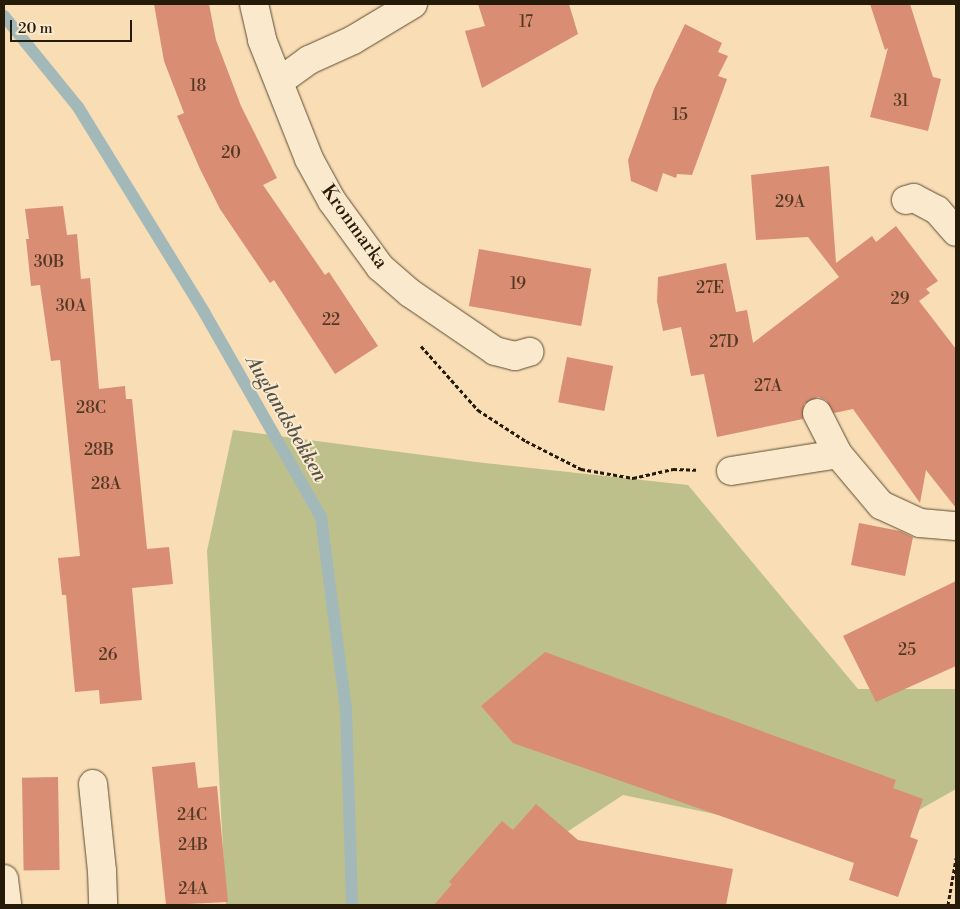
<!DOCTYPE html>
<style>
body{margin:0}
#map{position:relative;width:960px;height:909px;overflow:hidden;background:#f9ddb4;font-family:"Libre Bodoni",serif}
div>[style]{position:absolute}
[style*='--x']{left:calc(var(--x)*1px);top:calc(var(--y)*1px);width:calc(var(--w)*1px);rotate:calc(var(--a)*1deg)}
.green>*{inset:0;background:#bec08c}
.stream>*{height:12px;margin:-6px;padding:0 6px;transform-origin:6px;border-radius:6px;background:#a3b9b9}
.building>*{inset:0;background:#d98d73;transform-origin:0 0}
.path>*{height:3px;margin-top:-1.5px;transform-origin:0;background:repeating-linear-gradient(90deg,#261b09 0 4px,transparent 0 6.5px)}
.roads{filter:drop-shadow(0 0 1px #5b4c34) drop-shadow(0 0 1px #5b4c34)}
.minor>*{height:28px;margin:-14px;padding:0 14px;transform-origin:14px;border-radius:14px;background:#fbe9ce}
span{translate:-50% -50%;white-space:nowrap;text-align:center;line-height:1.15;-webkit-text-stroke:4px #fbe9ce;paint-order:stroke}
.number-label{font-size:16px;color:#533824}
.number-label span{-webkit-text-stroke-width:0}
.street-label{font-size:19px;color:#261b09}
.water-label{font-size:20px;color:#525247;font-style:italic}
.frame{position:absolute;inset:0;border:5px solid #261b09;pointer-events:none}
.scale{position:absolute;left:10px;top:20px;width:122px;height:22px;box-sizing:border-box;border:2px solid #261b09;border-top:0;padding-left:6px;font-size:15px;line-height:18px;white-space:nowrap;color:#261b09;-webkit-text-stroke:4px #fbe9ce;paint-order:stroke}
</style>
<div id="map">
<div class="green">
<i style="clip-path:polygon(233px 430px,476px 462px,688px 485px,858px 689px,956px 689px,956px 789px,859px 844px,623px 795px,538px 851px,538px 905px,226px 905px,207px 551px)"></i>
</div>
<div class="stream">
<i style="--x:4;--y:16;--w:117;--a:50.9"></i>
<i style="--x:78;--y:107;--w:241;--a:58.4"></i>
<i style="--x:204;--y:312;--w:236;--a:60.3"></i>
<i style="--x:321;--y:517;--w:194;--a:82.6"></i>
<i style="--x:346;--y:709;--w:196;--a:88.2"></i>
</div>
<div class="building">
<i style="clip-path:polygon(154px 4px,209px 4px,216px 40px,241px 106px,277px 178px,263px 185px,325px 275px,329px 272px,378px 346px,335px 374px,274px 280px,270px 283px,220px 209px,200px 169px,177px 116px,184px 113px,164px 61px)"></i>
<i style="clip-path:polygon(478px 4px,569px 4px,578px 34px,482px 88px,465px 31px,485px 26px)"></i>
<i style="clip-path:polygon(870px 4px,910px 4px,933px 77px,941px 79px,928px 131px,870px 117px,888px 48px,885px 50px)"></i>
<i style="clip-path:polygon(685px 24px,722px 43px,718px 52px,728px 56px,718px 76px,727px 79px,692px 175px,677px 174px,676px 178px,663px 173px,657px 192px,631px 181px,628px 160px,654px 89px)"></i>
<i style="clip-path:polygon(829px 166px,836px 263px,872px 236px,876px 242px,896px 226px,938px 281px,926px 289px,930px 293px,919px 301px,956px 349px,956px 508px,926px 470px,920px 503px,853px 409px,834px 413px,826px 400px,818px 397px,804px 404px,803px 419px,717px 437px,704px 374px,691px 376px,681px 327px,663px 331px,657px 301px,658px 277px,726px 263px,736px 312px,747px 310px,753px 343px,839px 277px,808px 237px,756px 240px,751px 175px)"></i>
<i style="clip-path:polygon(63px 206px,67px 235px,77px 234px,81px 279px,90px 278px,99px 389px,125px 386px,126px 399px,132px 399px,147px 549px,169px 547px,173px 584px,132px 588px,142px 700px,100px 704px,99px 690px,75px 692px,66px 595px,62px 595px,58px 558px,80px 556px,60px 360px,51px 361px,40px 285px,31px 286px,26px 239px,29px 239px,25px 209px)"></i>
<i style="left:479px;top:249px;width:114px;height:58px;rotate:10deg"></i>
<i style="left:567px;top:357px;width:47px;height:46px;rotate:11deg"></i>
<i style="clip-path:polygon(859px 523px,900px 531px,913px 537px,905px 576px,851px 565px)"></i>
<i style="clip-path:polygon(956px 581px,956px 666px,876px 702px,843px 636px)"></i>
<i style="clip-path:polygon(545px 652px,896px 780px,893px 788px,923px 799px,910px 837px,918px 840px,898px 897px,849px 880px,854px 863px,513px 743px,481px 706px)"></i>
<i style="clip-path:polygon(195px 762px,198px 788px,217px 786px,228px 902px,166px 905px,152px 767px)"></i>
<i style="left:58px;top:777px;width:93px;height:36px;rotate:89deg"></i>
<i style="clip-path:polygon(536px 804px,578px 840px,733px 869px,726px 905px,434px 905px,452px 884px,449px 882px,502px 821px,513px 830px)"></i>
</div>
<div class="path">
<i style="--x:421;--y:346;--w:86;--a:48.3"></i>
<i style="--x:478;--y:410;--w:57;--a:32.9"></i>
<i style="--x:526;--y:441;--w:62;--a:27"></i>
<i style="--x:581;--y:469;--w:53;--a:9.8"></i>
<i style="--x:633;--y:478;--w:41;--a:-12.7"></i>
<i style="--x:673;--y:469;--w:23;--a:2"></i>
<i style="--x:948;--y:905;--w:48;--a:-80.3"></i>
</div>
<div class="roads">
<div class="minor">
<i style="--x:254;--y:4;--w:37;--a:77"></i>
<i style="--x:262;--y:40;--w:128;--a:68.4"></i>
<i style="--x:309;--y:159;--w:48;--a:61.3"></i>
<i style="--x:332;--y:201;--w:82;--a:54"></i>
<i style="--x:380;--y:267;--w:40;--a:41"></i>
<i style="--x:410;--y:293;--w:103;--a:34.3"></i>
<i style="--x:495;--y:351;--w:21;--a:14"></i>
<i style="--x:515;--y:356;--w:15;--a:-16"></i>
<i style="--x:280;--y:81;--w:36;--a:-36"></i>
<i style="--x:309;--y:60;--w:48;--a:-24.4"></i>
<i style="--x:353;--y:40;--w:70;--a:-31"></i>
<i style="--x:906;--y:200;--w:8;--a:-14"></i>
<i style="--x:914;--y:198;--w:26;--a:28"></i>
<i style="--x:937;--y:210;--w:29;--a:49"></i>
<i style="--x:817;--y:413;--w:46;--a:62.9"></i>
<i style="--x:838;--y:454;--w:67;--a:49.9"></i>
<i style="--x:881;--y:505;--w:43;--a:24.8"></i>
<i style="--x:920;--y:523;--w:36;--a:5"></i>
<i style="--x:731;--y:471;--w:108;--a:-9"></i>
<i style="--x:93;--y:784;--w:87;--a:84.1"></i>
<i style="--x:102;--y:871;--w:34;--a:88"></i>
<i style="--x:4;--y:879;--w:26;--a:83"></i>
</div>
</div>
<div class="number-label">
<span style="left:526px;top:22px">17</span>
<span style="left:198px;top:86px">18</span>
<span style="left:901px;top:101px">31</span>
<span style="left:680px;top:115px">15</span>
<span style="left:231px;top:153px">20</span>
<span style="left:790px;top:202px">29A</span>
<span style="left:49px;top:262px">30B</span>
<span style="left:518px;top:284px">19</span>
<span style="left:710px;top:288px">27E</span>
<span style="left:900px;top:299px">29</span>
<span style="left:71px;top:306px">30A</span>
<span style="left:331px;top:320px">22</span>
<span style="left:724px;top:342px">27D</span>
<span style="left:768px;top:386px">27A</span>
<span style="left:91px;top:408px">28C</span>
<span style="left:99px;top:450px">28B</span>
<span style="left:106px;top:484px">28A</span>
<span style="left:907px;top:650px">25</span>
<span style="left:108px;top:655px">26</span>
<span style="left:192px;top:815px">24C</span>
<span style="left:193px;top:845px">24B</span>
<span style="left:193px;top:889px">24A</span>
</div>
<div class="street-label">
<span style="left:354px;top:227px;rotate:54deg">Kronmarka</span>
</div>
<div class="water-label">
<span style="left:286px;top:419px;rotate:60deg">Auglandsbekken</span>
</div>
<div class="frame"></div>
<div class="scale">20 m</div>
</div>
